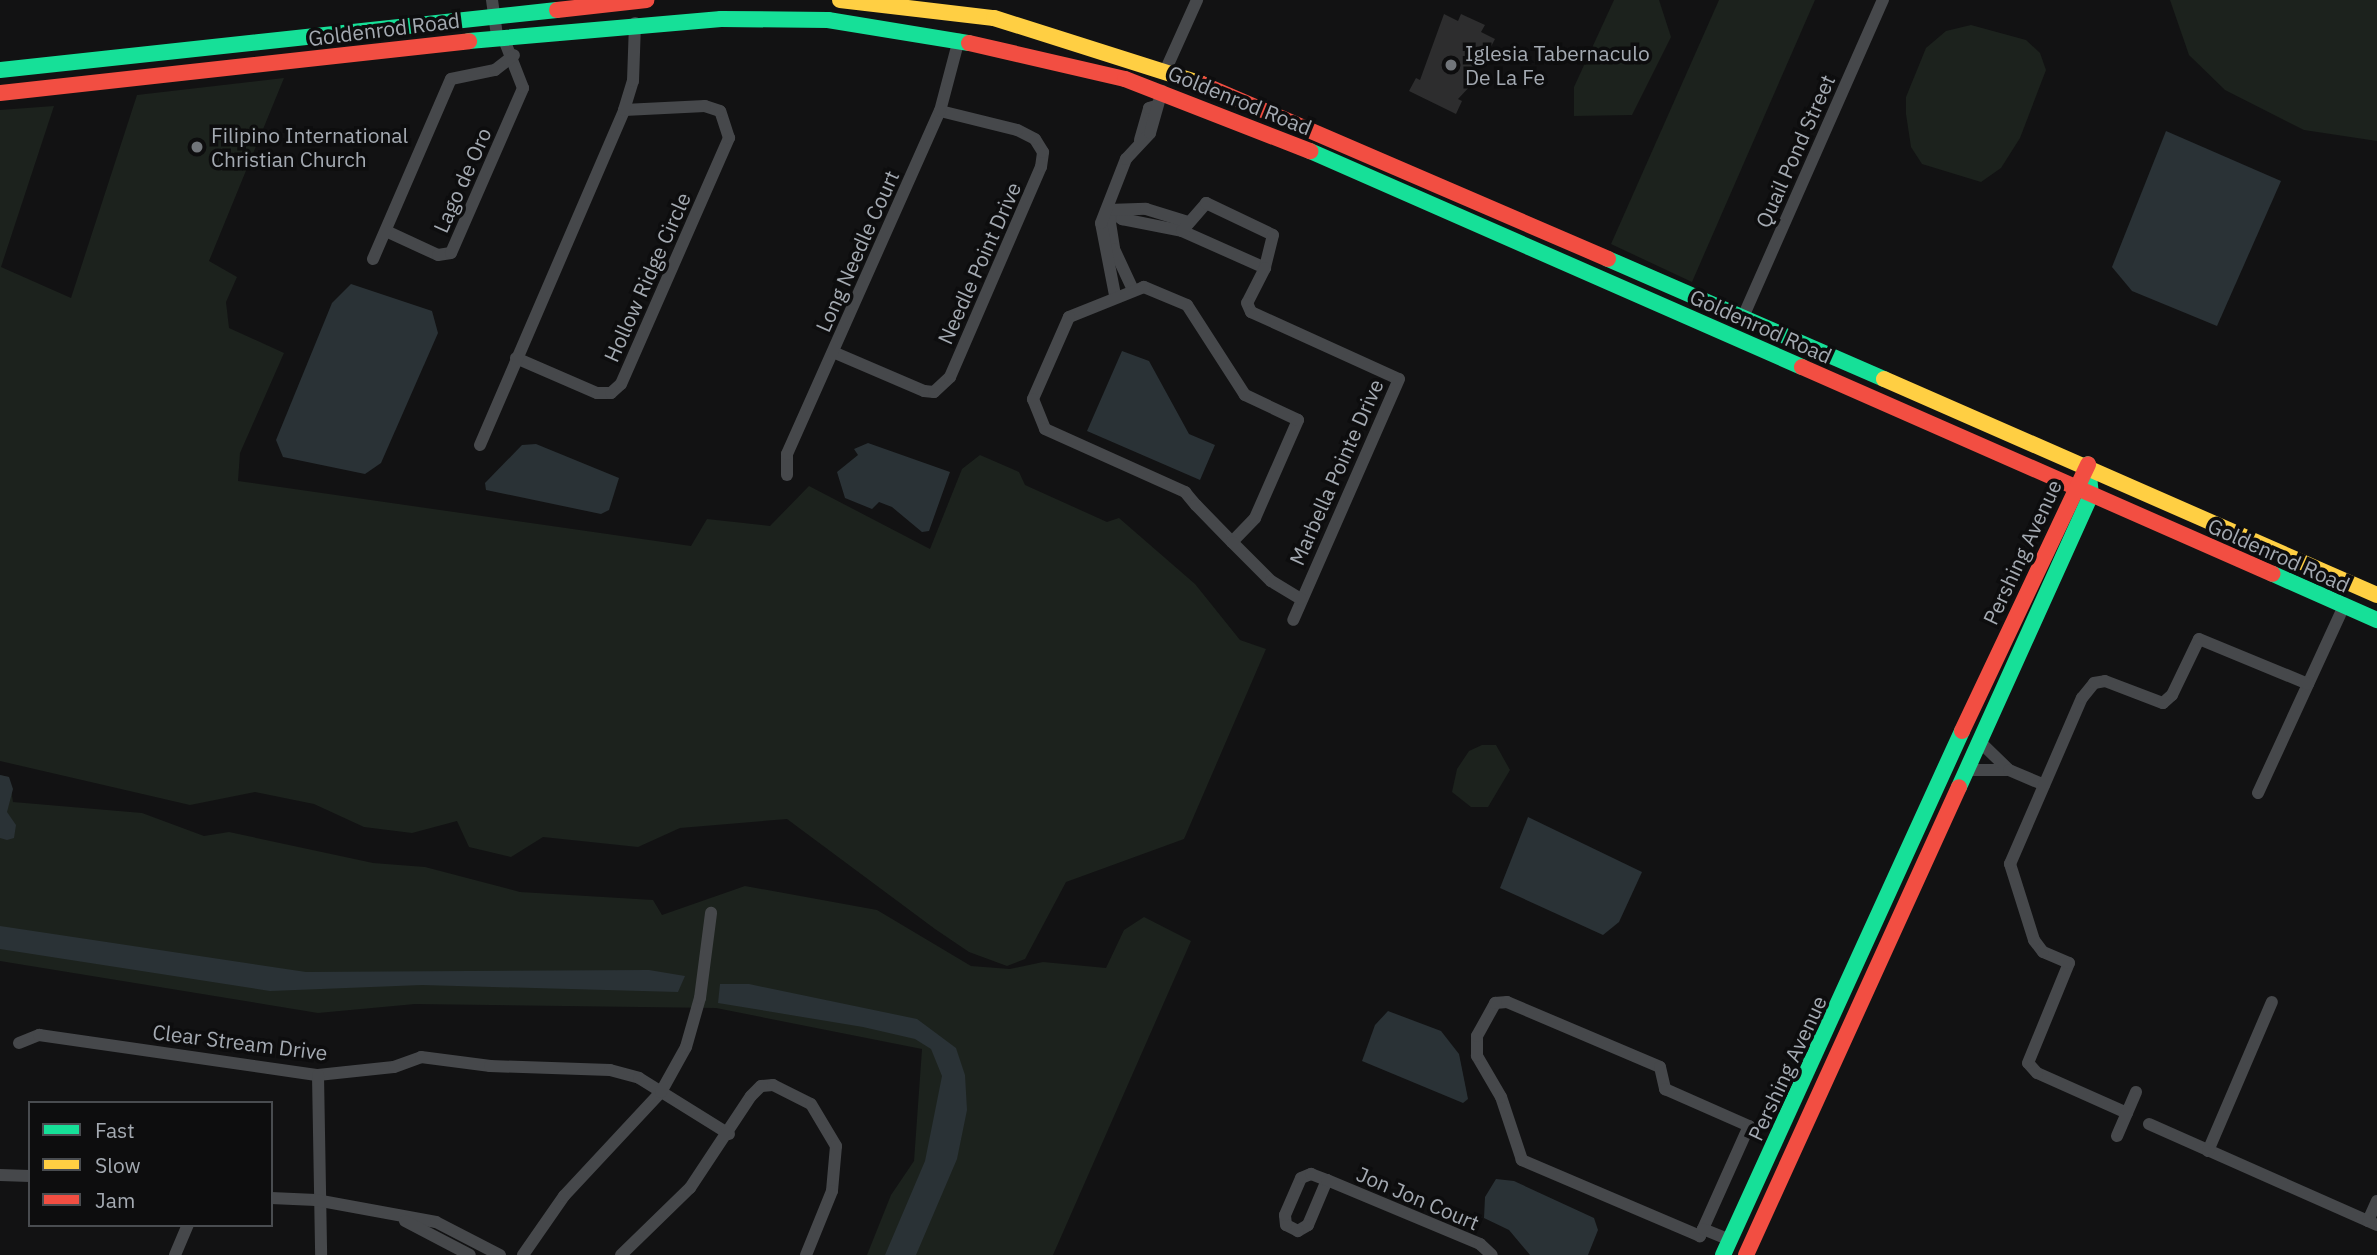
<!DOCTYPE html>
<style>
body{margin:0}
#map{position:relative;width:2377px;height:1255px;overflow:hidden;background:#121213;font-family:"IBM Plex Sans",sans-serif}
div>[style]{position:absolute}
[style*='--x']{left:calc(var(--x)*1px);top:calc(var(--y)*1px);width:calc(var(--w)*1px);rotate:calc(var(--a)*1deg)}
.green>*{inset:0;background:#1c221d}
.water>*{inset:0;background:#2a3236}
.building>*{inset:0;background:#2d2d2e}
.street>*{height:12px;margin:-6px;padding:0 6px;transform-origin:6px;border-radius:6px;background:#46484b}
.fast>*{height:16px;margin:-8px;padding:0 8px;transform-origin:8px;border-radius:8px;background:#16e098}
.slow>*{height:16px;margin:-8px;padding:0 8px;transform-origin:8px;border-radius:8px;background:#ffcf43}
.jam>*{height:16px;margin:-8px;padding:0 8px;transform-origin:8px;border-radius:8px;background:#f24e42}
.dots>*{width:19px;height:19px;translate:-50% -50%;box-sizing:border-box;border:4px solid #0d0d0e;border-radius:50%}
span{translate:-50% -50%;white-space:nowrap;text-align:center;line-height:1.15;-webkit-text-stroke:7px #0d0d0e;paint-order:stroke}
.street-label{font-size:21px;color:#a4aab2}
.poi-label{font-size:21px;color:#a4aab2}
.left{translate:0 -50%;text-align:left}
.legend{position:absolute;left:28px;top:1101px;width:245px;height:126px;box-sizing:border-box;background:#0d0d0e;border:2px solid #494c50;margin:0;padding:9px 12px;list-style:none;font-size:21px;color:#a4aab2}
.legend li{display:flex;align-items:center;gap:14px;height:35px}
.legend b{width:35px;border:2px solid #494c50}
</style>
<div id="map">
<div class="green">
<i style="clip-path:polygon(1614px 0,1659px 0,1671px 37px,1632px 115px,1574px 116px,1574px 87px)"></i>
<i style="clip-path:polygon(1719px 0,1815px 0,1692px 282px,1611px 244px)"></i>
<i style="clip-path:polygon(2170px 0,2377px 0,2377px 141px,2304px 130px,2225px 90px,2189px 55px)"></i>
<i style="clip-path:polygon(1971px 25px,2026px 40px,2040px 53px,2046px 70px,2020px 138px,2001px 168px,1981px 182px,1922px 164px,1911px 147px,1906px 114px,1906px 97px,1926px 48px,1946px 31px)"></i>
<i style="clip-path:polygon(284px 78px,209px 261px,237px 277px,226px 302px,229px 328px,284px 353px,240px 453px,238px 481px,691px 546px,707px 519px,770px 526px,809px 486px,930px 549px,962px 469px,980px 455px,1019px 472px,1025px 485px,1107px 522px,1119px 518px,1195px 584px,1240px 640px,1266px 649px,1184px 839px,1066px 882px,1025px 959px,1007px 966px,969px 952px,935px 929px,787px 819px,680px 828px,638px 847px,543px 837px,511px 857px,469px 847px,457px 821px,412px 833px,364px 827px,314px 804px,255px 792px,190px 805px,0 761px,0 110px,54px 106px,1px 267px,71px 298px,137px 95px)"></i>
<i style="clip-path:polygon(1482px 745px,1496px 745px,1510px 770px,1488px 807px,1471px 807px,1452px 792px,1457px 769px,1469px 751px)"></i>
<i style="clip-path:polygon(0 775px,9px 777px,13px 802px,142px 813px,204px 836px,229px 832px,373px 863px,425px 867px,520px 892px,653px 900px,662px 915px,745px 886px,877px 910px,971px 966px,1010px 969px,1043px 962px,1106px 968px,1124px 930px,1144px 917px,1191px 941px,1053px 1255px,867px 1255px,891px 1195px,914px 1161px,922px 1049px,716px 1008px,415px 1004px,318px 1013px,0 961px)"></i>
</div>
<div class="water">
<i style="clip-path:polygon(2166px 131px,2281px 181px,2217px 326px,2132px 291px,2112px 267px)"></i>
<i style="clip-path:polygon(351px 284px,432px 311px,438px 333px,381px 463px,365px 474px,283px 457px,276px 440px,332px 303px)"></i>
<i style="clip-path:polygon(1122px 351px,1149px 361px,1189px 434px,1215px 445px,1200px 480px,1087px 431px)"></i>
<i style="clip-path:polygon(868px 443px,950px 472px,929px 531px,922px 532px,892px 507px,879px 502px,872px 509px,845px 498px,837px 472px,858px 455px,854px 449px)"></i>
<i style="clip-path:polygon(536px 444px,619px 478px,609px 510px,601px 514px,486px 490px,485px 483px,522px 445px)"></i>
<i style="clip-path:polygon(0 775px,9px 777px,13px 789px,7px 812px,16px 825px,14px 838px,7px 840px,0 838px)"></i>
<i style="clip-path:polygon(1528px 817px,1642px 872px,1619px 922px,1603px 935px,1500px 888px)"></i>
<i style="clip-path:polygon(0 926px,306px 972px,649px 970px,685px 976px,678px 992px,422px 985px,270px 991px,0 949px)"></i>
<i style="clip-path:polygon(720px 984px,749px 984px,917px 1019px,956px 1048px,965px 1075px,967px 1110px,957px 1159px,916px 1255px,885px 1255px,925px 1161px,942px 1076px,931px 1049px,915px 1039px,863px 1027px,718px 1003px)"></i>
<i style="clip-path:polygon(1388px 1011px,1441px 1031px,1459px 1054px,1468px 1099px,1463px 1103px,1362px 1061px,1375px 1025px)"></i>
<i style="clip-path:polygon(1496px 1179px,1514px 1181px,1594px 1218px,1598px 1230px,1588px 1255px,1530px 1255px,1509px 1230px,1484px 1218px,1485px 1197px)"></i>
</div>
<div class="building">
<i style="clip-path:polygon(1444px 14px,1458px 21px,1461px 14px,1485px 25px,1481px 32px,1495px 39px,1485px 58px,1481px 56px,1474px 82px,1458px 99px,1462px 101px,1456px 114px,1409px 91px,1416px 78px,1420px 80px)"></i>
</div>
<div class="street">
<i style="--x:492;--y:0;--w:37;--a:82"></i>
<i style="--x:1166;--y:69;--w:76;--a:-65.8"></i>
<i style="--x:1140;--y:140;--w:33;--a:-74"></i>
<i style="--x:1149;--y:108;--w:7;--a:-16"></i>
<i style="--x:1108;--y:210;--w:17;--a:33"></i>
<i style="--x:1122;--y:219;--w:61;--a:11.3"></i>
<i style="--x:1182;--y:231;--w:91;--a:24"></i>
<i style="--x:1108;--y:210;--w:39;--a:81"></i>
<i style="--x:1114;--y:249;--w:45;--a:65.1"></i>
<i style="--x:1108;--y:210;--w:38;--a:-2"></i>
<i style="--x:1146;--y:209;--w:44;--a:17.2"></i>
<i style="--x:386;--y:231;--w:57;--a:24.8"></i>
<i style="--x:438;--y:255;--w:13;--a:-9"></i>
<i style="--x:451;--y:253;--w:180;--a:-66.4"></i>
<i style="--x:523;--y:88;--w:55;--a:-111.4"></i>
<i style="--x:1182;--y:231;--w:37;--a:-49"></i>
<i style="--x:1206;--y:203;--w:74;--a:25.5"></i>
<i style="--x:1273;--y:235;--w:34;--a:104"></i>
<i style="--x:1265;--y:268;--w:39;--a:117"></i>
<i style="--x:1247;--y:303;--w:10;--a:66"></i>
<i style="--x:1251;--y:312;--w:162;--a:24.4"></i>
<i style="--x:1399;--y:379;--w:263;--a:113.7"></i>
<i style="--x:373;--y:259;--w:196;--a:-66.6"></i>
<i style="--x:451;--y:79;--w:45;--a:-11.6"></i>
<i style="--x:495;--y:70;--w:24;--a:-38"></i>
<i style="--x:1115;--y:295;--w:73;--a:-101"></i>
<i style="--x:1101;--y:223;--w:69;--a:-68.7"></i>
<i style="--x:1126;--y:159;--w:35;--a:-47"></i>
<i style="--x:1150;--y:133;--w:44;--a:-74.1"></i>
<i style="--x:1743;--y:317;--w:347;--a:-66.2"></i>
<i style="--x:833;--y:352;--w:99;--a:23.2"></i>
<i style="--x:924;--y:391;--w:10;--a:6"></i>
<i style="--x:934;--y:392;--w:22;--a:-43"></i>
<i style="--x:950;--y:377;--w:229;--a:-66.6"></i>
<i style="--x:1041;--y:167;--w:15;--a:-82"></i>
<i style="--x:1043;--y:152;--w:15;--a:-122"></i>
<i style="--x:1035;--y:139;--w:20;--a:-153"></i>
<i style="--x:1017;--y:130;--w:79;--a:-166.1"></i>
<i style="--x:516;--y:358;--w:88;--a:23.4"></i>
<i style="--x:597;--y:393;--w:14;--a:0"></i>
<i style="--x:611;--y:393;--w:13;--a:-42"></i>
<i style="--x:621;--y:384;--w:269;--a:-66.3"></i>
<i style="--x:729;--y:138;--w:28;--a:-108"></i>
<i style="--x:720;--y:111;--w:16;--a:-162"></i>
<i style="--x:705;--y:106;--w:81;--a:177.2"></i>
<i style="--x:480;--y:445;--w:365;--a:-66.7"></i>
<i style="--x:624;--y:110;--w:30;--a:-73"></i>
<i style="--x:633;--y:81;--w:58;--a:-88"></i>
<i style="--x:787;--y:475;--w:21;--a:-90"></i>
<i style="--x:787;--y:454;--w:376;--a:-66"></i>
<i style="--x:940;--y:111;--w:74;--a:-75.2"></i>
<i style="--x:1232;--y:542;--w:33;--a:-46"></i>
<i style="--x:1255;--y:518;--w:107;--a:-66.3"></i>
<i style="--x:1298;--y:420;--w:59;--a:-154.7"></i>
<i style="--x:1245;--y:395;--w:107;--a:-122.8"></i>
<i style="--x:1187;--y:305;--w:47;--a:-157.3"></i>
<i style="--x:1144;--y:287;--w:81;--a:158.2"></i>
<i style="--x:1069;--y:317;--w:90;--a:113.7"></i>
<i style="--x:1033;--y:399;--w:32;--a:68"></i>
<i style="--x:1045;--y:429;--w:154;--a:24.2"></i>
<i style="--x:1185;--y:492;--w:17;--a:50"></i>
<i style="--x:1196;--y:505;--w:52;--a:45.8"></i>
<i style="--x:1232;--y:542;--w:55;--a:45"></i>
<i style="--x:1271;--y:581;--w:35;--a:31"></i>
<i style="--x:1969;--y:770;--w:40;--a:0"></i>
<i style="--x:2009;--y:770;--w:39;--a:-136"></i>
<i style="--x:2009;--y:770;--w:38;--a:23"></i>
<i style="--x:2258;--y:793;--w:206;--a:-65.3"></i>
<i style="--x:19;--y:1043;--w:22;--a:-22"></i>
<i style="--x:39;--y:1035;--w:282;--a:8.2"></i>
<i style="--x:318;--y:1075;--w:76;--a:-6"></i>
<i style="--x:394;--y:1067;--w:29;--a:-20"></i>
<i style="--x:421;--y:1057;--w:70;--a:7.4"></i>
<i style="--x:490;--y:1066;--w:120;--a:1.9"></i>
<i style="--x:610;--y:1070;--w:30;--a:15"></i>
<i style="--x:639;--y:1078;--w:106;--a:31.9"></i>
<i style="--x:318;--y:1075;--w:180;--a:89"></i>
<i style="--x:2127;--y:1113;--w:98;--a:-156"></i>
<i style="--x:2037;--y:1073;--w:13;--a:-132"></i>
<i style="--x:2028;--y:1063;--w:108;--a:-67.7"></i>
<i style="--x:2069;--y:963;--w:28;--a:-157"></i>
<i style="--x:2043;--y:952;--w:15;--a:-127"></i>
<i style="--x:2034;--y:940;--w:80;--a:-107.5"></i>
<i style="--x:2010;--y:864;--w:181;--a:-66.6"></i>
<i style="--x:2082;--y:698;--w:19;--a:-51"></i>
<i style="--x:2094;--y:683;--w:11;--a:-10"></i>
<i style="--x:2105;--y:681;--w:62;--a:20.8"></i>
<i style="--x:2163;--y:703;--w:12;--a:-42"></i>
<i style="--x:2172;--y:695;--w:62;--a:-64.3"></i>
<i style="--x:2199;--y:639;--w:118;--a:22.4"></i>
<i style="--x:2149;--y:1124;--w:249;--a:23.9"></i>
<i style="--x:2117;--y:1136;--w:48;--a:-66.6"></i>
<i style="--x:2208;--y:1151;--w:162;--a:-66.8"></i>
<i style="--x:0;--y:1175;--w:30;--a:2"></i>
<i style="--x:1327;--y:1180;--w:49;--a:112.9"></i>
<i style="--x:1308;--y:1225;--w:12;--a:149"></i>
<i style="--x:1298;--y:1231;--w:13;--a:-153"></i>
<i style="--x:1286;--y:1225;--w:10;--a:-96"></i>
<i style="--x:1285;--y:1215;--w:40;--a:-66.6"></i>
<i style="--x:1301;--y:1178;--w:11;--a:-22"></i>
<i style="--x:1311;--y:1174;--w:17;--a:21"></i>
<i style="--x:1327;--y:1180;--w:166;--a:22.7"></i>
<i style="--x:1480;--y:1244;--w:16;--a:43"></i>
<i style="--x:271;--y:1198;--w:45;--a:2.5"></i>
<i style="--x:316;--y:1200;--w:122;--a:10.4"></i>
<i style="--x:436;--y:1222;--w:72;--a:27.3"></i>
<i style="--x:405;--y:1221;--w:73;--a:27.6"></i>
<i style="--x:2368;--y:1221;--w:22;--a:-66"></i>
<i style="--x:1703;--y:1229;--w:8;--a:113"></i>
<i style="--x:1700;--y:1236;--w:194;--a:-156.9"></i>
<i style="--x:1522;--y:1160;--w:66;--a:-108.4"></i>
<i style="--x:1501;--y:1097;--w:48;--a:-120.3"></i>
<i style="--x:1477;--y:1056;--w:20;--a:-90"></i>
<i style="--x:1477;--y:1036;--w:38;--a:-61"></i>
<i style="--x:1495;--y:1003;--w:12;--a:-5"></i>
<i style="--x:1507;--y:1002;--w:166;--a:23"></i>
<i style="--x:1660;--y:1067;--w:23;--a:77"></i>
<i style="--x:1665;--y:1089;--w:92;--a:23.8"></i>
<i style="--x:1749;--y:1126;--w:113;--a:114.1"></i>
<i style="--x:1703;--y:1229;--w:29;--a:22"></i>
<i style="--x:175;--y:1255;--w:33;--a:-67"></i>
<i style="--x:523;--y:1255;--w:72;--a:-55.2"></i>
<i style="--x:564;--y:1196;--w:142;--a:-47"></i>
<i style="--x:661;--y:1092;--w:51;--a:-60.9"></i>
<i style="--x:686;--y:1047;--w:51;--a:-74.1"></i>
<i style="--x:700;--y:998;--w:86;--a:-82.6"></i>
<i style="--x:621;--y:1255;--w:96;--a:-44.2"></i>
<i style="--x:690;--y:1188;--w:110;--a:-56.5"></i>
<i style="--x:751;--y:1096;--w:14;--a:-45"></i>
<i style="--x:761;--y:1086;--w:12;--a:-5"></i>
<i style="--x:773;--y:1085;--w:42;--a:26.6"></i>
<i style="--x:811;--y:1104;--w:49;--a:59.2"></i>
<i style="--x:836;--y:1146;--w:45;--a:95.1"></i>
<i style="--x:832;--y:1191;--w:69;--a:112.1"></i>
</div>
<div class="fast">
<i style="--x:469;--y:41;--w:253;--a:-5"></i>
<i style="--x:721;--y:19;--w:107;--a:0.5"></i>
<i style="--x:828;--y:20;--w:143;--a:9.3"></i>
<i style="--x:0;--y:70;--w:560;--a:-6.15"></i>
<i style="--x:1310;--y:151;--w:537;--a:23.7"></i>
<i style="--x:1608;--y:259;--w:301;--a:23.5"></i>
<i style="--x:2273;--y:574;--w:114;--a:23.9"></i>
<i style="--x:1959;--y:787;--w:320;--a:-65.7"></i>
<i style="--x:2091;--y:495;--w:31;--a:-96"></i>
<i style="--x:1723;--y:1255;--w:576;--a:-65.48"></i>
</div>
<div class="slow">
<i style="--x:840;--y:0;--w:155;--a:6.7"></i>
<i style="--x:994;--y:18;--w:218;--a:17.6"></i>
<i style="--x:1884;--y:379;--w:538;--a:23.66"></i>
</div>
<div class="jam">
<i style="--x:557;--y:10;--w:90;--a:-6.4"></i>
<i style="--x:969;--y:43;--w:160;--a:13"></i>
<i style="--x:1125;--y:79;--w:199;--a:21.3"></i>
<i style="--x:1202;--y:84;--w:442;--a:23.3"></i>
<i style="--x:0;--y:93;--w:472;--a:-6.3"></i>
<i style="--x:1802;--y:367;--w:514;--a:23.73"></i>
<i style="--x:1962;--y:731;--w:295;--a:-64.7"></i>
<i style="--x:1746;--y:1255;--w:514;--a:-65.53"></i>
</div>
<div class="dots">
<i style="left:1451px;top:65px;background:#71757a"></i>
<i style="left:197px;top:147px;background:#71757a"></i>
</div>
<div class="street-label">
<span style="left:384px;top:29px;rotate:-7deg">Goldenrod Road</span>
<span style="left:1240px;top:100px;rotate:22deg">Goldenrod Road</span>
<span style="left:1795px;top:151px;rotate:-66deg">Quail Pond Street</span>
<span style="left:462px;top:180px;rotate:-66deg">Lago de Oro</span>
<span style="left:857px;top:251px;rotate:-66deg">Long Needle Court</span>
<span style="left:979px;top:263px;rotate:-66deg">Needle Point Drive</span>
<span style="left:647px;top:277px;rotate:-66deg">Hollow Ridge Circle</span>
<span style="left:1761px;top:326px;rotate:24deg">Goldenrod Road</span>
<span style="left:1336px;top:472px;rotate:-66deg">Marbella Pointe Drive</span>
<span style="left:2022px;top:552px;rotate:-65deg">Pershing Avenue</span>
<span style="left:2279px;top:555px;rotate:24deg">Goldenrod Road</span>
<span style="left:240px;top:1042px;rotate:7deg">Clear Stream Drive</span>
<span style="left:1787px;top:1068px;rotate:-65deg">Pershing Avenue</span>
<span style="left:1418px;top:1198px;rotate:23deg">Jon Jon Court</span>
</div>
<div class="poi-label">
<span class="left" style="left:1465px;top:65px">Iglesia Tabernaculo<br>De La Fe</span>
<span class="left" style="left:211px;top:147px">Filipino International<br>Christian Church</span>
</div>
<ul class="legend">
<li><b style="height:9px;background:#16e098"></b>Fast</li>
<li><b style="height:9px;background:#ffcf43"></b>Slow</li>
<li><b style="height:9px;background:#f24e42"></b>Jam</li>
</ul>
</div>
